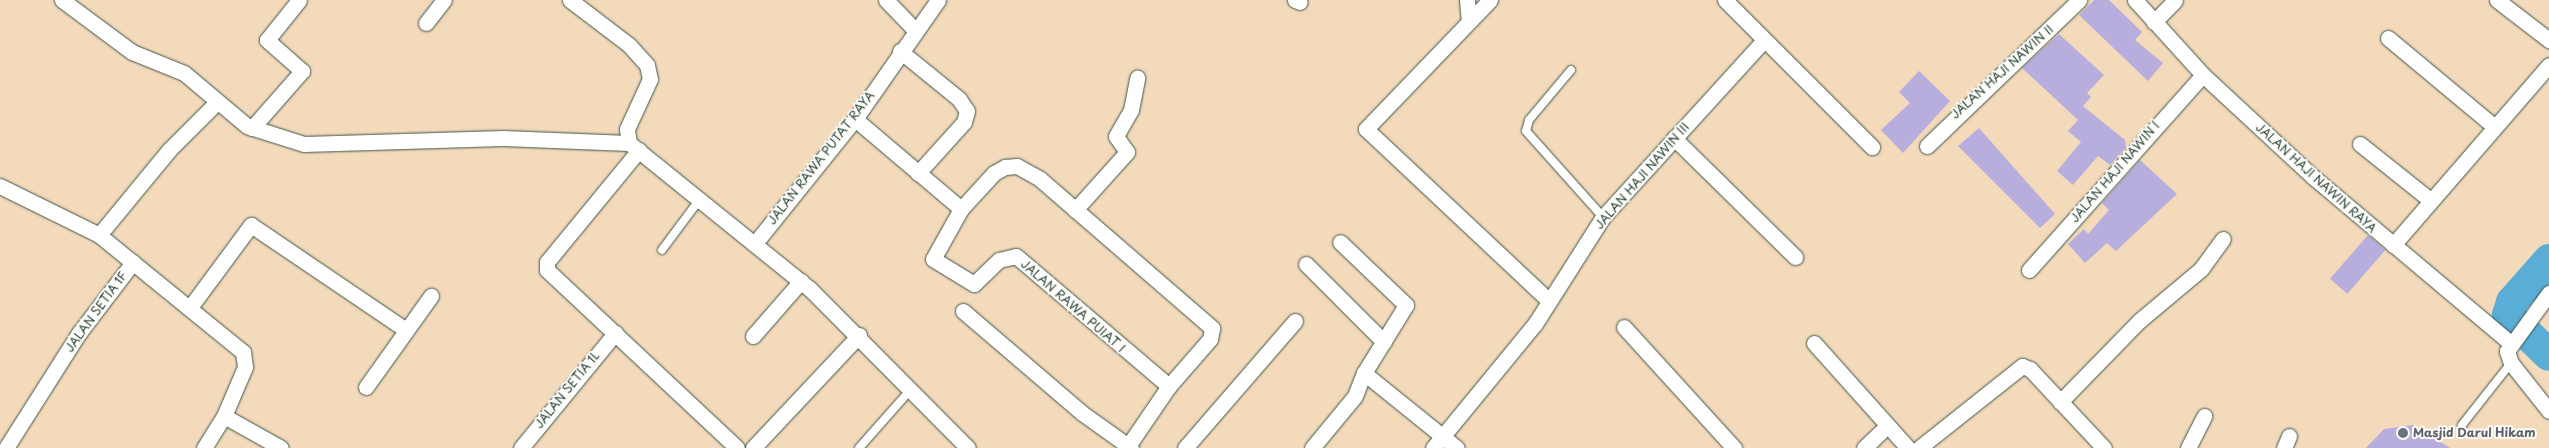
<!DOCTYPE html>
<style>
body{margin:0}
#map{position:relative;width:2549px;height:448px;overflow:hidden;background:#f3dabb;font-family:"Playpen Sans",sans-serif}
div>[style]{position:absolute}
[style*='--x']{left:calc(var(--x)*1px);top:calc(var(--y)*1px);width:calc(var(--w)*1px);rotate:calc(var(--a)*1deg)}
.river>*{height:32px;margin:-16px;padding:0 16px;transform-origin:16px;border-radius:16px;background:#5aaed6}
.building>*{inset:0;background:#b7aedd;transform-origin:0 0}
.roads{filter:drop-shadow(0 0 1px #3f5548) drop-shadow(0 0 1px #3f5548)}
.lane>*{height:8px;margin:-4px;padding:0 4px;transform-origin:4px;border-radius:4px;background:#fff}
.street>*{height:15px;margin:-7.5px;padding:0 7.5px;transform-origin:7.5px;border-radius:7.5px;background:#fff}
.dots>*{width:14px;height:14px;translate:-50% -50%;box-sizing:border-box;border:2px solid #fdfcf7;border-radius:50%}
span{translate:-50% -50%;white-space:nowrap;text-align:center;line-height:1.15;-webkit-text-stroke:4px #fdfcf7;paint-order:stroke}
.street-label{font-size:12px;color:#1f3d34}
.worship-label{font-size:12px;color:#5b616d;font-weight:700}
.left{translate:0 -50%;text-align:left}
</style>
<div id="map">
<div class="river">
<i style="--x:2549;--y:260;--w:56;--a:131.4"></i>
<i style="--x:2512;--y:302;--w:14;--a:107"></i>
<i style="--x:2508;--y:315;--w:57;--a:44.3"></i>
</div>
<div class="building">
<i style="clip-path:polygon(2094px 0,2109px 0,2142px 32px,2135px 40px,2163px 63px,2148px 81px,2079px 15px)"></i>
<i style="clip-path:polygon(2059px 34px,2104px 75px,2087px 93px,2091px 97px,2083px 106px,2125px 140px,2126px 147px,2110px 165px,2098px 156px,2073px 185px,2057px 171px,2081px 142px,2068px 131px,2078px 120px,2022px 68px)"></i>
<i style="clip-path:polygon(1919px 71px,1950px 101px,1903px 153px,1881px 130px,1910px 103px,1899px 92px)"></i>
<i style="clip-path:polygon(1979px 128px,2055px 214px,2040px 228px,1958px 146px)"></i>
<i style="clip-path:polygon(2140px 160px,2177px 194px,2116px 251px,2107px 243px,2085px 263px,2068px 244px,2084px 229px,2088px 234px,2109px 210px,2102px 203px)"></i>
<i style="left:2368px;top:235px;width:23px;height:58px;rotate:41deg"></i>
<i style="clip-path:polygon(2413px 425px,2450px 448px,2366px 448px,2384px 429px)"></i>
</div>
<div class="roads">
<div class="lane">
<i style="--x:1571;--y:70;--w:65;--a:130"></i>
<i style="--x:1529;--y:120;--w:11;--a:105"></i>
<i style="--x:1526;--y:131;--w:115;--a:48.2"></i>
<i style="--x:662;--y:250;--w:64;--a:-53.3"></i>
<i style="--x:2462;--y:425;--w:79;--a:-51.7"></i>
<i style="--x:859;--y:448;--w:80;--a:-48.5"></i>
</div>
<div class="street">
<i style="--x:62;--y:0;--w:87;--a:36.6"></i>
<i style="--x:132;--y:52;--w:56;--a:22"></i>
<i style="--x:184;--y:73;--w:82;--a:40.1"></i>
<i style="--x:247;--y:126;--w:60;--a:17.5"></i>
<i style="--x:304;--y:144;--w:199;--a:-1.7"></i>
<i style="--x:503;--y:138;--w:126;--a:2.3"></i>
<i style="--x:570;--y:0;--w:74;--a:37.3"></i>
<i style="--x:629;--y:45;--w:27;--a:48"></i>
<i style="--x:647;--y:65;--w:14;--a:78"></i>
<i style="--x:650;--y:79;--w:55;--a:114.7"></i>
<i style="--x:627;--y:129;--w:14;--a:82"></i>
<i style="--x:629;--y:143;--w:233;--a:38.9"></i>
<i style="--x:810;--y:289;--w:224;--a:45.2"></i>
<i style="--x:886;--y:0;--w:40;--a:46"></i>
<i style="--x:1295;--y:0;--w:5;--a:22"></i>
<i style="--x:1467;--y:0;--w:21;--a:85"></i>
<i style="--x:1490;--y:0;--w:179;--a:133.9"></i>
<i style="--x:1366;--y:129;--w:250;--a:43.2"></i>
<i style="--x:1725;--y:0;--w:208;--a:45"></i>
<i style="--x:2135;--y:0;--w:101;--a:47.8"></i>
<i style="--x:2203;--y:75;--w:149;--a:42.8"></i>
<i style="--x:2312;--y:176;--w:259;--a:40.1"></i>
<i style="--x:2497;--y:0;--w:66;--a:37.6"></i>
<i style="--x:2154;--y:22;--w:30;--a:-46"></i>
<i style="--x:426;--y:23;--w:29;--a:-52"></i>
<i style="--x:2388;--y:38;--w:139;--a:39.8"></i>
<i style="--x:900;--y:51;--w:76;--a:39.1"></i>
<i style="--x:959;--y:99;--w:14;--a:56"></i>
<i style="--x:967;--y:111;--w:11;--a:105"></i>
<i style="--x:964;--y:122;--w:69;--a:132"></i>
<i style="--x:855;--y:119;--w:139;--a:40.3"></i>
<i style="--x:961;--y:209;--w:49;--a:-47.5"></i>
<i style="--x:994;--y:173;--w:13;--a:-29"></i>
<i style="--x:1005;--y:167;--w:12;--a:-5"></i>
<i style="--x:1017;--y:166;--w:26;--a:29"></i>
<i style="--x:1040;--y:179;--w:228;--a:40.9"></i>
<i style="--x:1212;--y:328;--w:11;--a:100"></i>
<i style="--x:1210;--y:339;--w:62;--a:131.1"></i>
<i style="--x:252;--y:128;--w:76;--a:-48.7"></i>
<i style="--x:302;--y:71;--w:47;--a:-138.5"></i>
<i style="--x:267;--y:40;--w:51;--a:-51.3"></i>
<i style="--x:1674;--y:138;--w:170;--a:44.5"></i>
<i style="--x:2360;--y:144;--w:88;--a:38.6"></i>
<i style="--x:1927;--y:146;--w:211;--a:-43.8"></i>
<i style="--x:639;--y:150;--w:145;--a:129.4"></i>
<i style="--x:547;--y:262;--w:8;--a:90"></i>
<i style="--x:547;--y:270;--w:260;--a:43.1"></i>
<i style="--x:0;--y:186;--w:110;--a:26.3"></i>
<i style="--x:99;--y:235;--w:186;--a:39.1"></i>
<i style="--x:243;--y:352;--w:15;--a:82"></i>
<i style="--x:245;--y:367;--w:53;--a:113.2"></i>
<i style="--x:224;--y:416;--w:38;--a:122"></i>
<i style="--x:961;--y:209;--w:57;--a:119.2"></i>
<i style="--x:933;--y:259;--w:48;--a:31.4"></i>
<i style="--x:974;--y:284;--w:35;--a:-44"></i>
<i style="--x:999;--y:260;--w:17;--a:-13"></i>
<i style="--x:1016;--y:256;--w:201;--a:40.4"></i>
<i style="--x:1169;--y:386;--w:73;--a:124.3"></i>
<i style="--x:1075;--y:210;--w:78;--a:-48.1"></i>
<i style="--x:1127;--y:152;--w:19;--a:-125"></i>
<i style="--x:1116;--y:136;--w:30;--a:-60"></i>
<i style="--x:1131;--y:110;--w:33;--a:-79"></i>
<i style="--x:99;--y:235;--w:110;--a:-50.5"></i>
<i style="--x:169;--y:150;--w:66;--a:-45"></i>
<i style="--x:756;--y:242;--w:158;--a:-51.2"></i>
<i style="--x:855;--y:119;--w:145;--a:-55.1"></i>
<i style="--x:2393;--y:245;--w:238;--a:-49.1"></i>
<i style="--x:1306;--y:264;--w:110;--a:45"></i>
<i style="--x:2029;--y:270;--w:261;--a:-48.3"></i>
<i style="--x:2549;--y:293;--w:72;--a:125.9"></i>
<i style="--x:2507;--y:351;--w:13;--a:72"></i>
<i style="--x:2511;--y:363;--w:61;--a:51.6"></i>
<i style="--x:191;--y:306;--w:101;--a:-53.5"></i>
<i style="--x:251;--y:225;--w:187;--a:34.1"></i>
<i style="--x:963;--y:311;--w:157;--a:40.6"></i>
<i style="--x:1082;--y:413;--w:60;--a:35.5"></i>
<i style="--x:1624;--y:327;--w:164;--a:47.7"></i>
<i style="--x:753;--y:336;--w:73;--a:-48.9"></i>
<i style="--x:1814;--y:343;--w:141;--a:48.2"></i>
<i style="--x:1364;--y:373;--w:119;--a:38.9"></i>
<i style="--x:366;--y:387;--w:112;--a:-54.5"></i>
<i style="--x:2060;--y:402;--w:113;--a:-45.7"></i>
<i style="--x:2139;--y:321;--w:81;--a:-40"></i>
<i style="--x:2201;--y:269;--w:37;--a:-54"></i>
<i style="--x:224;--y:416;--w:65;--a:29.3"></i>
<i style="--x:6;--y:448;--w:136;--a:-57.6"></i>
<i style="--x:79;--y:333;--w:89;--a:-52.7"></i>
<i style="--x:521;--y:448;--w:149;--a:-50.7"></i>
<i style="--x:753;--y:448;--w:155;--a:-46.8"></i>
<i style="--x:1185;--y:448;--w:168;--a:-49.1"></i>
<i style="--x:1312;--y:448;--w:67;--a:-50.4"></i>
<i style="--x:1355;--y:396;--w:25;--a:-69"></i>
<i style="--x:1364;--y:373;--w:80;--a:-58.3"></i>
<i style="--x:1406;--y:305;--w:91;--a:-136.3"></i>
<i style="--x:1433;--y:448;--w:161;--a:-50.6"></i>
<i style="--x:1535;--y:324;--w:127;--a:-57.6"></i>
<i style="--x:1603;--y:217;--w:239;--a:-47.7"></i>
<i style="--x:1864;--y:448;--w:32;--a:-44"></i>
<i style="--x:1919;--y:448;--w:132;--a:-38.5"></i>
<i style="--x:2022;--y:366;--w:9;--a:21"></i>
<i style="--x:2030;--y:369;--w:108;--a:46.9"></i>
<i style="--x:2188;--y:448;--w:36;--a:-63"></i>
<i style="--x:2284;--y:448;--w:13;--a:-67"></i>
</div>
</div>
<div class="dots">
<i style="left:2403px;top:433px;background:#6b7280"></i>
</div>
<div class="street-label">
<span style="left:2002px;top:72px;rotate:-42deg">JALAN HAJI NAWIN II</span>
<span style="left:821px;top:158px;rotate:-52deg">JALAN RAWA PUTAT RAYA</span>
<span style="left:2115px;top:172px;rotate:-49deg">JALAN HAJI NAWIN I</span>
<span style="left:1642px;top:176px;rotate:-49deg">JALAN HAJI NAWIN III</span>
<span style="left:2316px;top:178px;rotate:42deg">JALAN HAJI NAWIN RAYA</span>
<span style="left:1073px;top:306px;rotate:41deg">JALAN RAWA PUIAT I</span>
<span style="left:96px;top:312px;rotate:-54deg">JALAN SETIA 1F</span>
<span style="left:567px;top:390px;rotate:-51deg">JALAN SETIA 1L</span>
</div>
<div class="worship-label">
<span class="left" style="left:2413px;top:433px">Masjid Darul Hikam</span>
</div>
</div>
